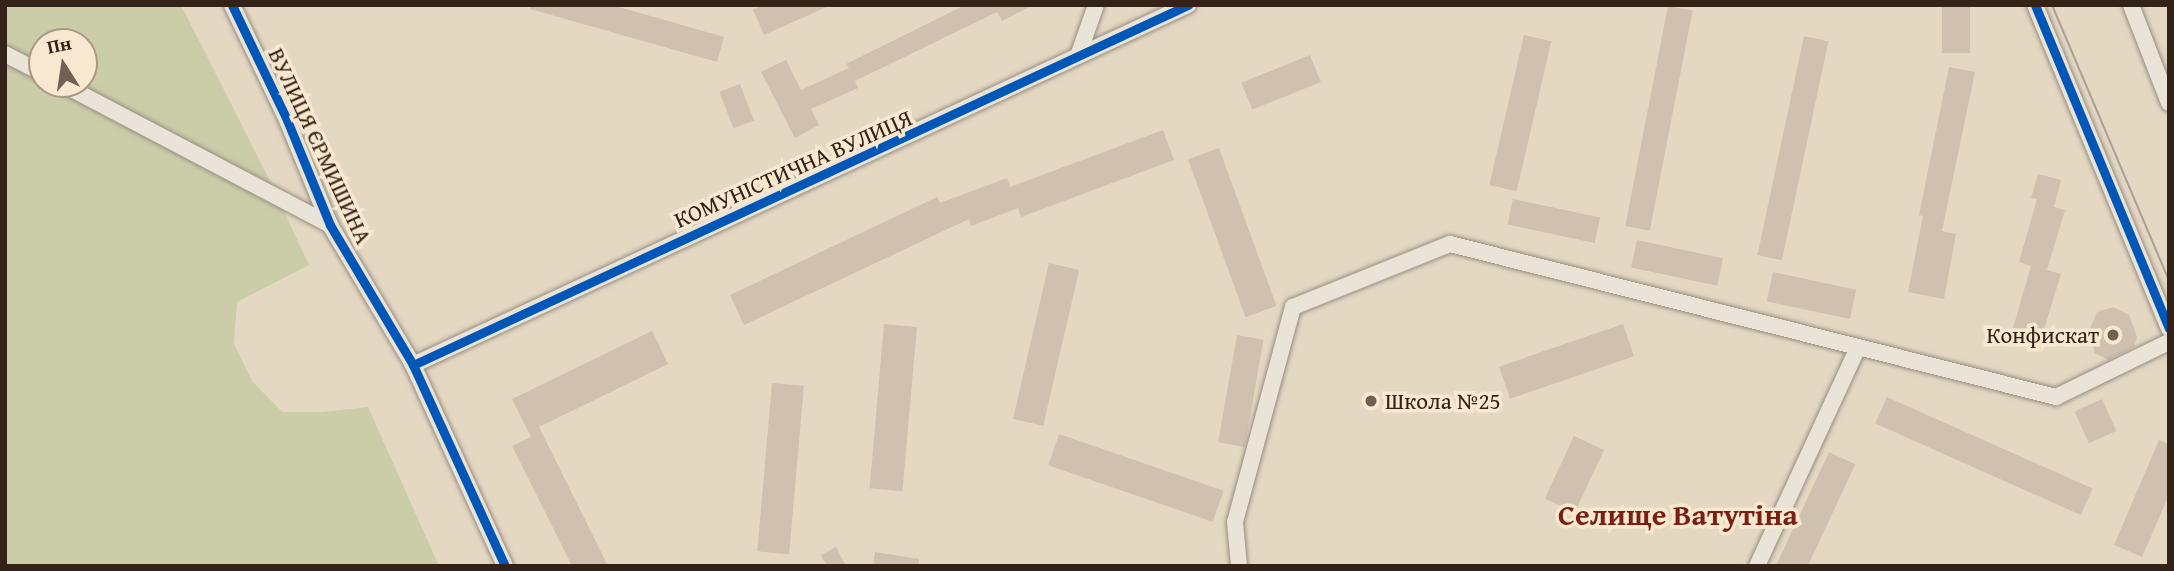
<!DOCTYPE html>
<meta charset="utf-8">
<style>
body{margin:0}
#map{position:relative;width:2174px;height:571px;overflow:hidden;background:#e5d8c3;font-family:"Gentium Book Plus",serif}
div>[style]{position:absolute}
[style*='--x']{left:calc(var(--x)*1px);top:calc(var(--y)*1px);width:calc(var(--w)*1px);rotate:calc(var(--a)*1deg)}
.green>*{inset:0;background:#cbcca8}
.building>*{inset:0;background:#d0c0af;transform-origin:0 0}
.roads{filter:drop-shadow(0 0 2px #978e80) drop-shadow(0 0 2px #978e80)}
.minor>*{height:16px;margin:-8px;padding:0 8px;transform-origin:8px;border-radius:8px;background:#e9e3d8}
.tram>*{height:2px;margin:-1px;padding:0 1px;transform-origin:1px;border-radius:1px;background:#a8a198}
.cycleway>*{height:9px;margin:-4.5px;padding:0 4.5px;transform-origin:4.5px;border-radius:4.5px;background:#0057b8}
.dots>*{width:19px;height:19px;translate:-50% -50%;box-sizing:border-box;border:4px solid #f7e8cf;border-radius:50%}
span{translate:-50% -50%;white-space:nowrap;text-align:center;line-height:1.15;-webkit-text-stroke:7px #f7e8cf;paint-order:stroke}
.street-label{font-size:23px;color:#342117}
.poi-label{font-size:23px;color:#342117}
.right{translate:-100% -50%;text-align:right}
.left{translate:0 -50%;text-align:left}
.district-label{font-size:30px;color:#7a1f14;font-weight:700}
.frame{position:absolute;inset:0;border:7px solid #342117;pointer-events:none}
.north{position:absolute;left:28px;top:28px;width:70px;height:70px;box-sizing:border-box;background:#f7e8cf;border:2px solid #a99885;border-radius:50%;rotate:348deg;font-size:19px;font-weight:700;line-height:28px;text-align:center;color:#342117}
.north::after{content:'';display:block;margin:auto;width:24px;height:32px;background:#726153;clip-path:polygon(50% 0,100% 100%,50% 72%,0 100%)}
</style>
<div id="map">
<div class="green">
<i style="clip-path:polygon(evenodd,5px 5px,181px 5px,266px 173px,309px 265px,237px 302px,234px 344px,252px 381px,282px 412px,323px 412px,368px 407px,439px 566px,5px 566px,5px 5px,42px 42px,84px 42px,84px 84px,42px 84px,42px 42px)"></i>
</div>
<div class="building">
<i style="clip-path:polygon(530px 5px,612px 5px,724px 37px,717px 62px,530px 9px)"></i>
<i style="clip-path:polygon(763px 5px,831px 5px,764px 35px,753px 10px)"></i>
<i style="clip-path:polygon(965px 5px,1033px 5px,1002px 21px,997px 12px,855px 81px,858px 88px,811px 109px,819px 125px,795px 138px,761px 72px,786px 60px,801px 90px,849px 68px,846px 64px)"></i>
<i style="left:1942px;top:5px;width:28px;height:48px"></i>
<i style="left:1668px;top:6px;width:25px;height:224px;rotate:11deg"></i>
<i style="left:1524px;top:35px;width:28px;height:154px;rotate:13deg"></i>
<i style="left:1804px;top:36px;width:25px;height:224px;rotate:12deg"></i>
<i style="left:1310px;top:55px;width:29px;height:74px;rotate:68deg"></i>
<i style="clip-path:polygon(1949px 67px,1975px 72px,1942px 231px,1956px 234px,1944px 299px,1908px 292px,1923px 216px,1919px 215px)"></i>
<i style="left:740px;top:84px;width:39px;height:22px;rotate:69deg"></i>
<i style="clip-path:polygon(1163px 130px,1174px 160px,1021px 217px,1018px 208px,971px 226px,969px 219px,744px 325px,730px 295px,937px 197px,940px 203px,1007px 178px,1010px 187px)"></i>
<i style="left:1219px;top:148px;width:168px;height:33px;rotate:70deg"></i>
<i style="clip-path:polygon(2038px 174px,2061px 180px,2054px 207px,2065px 210px,2047px 270px,2061px 274px,2042px 336px,2013px 328px,2031px 266px,2019px 262px,2037px 199px,2031px 198px)"></i>
<i style="left:1513px;top:199px;width:89px;height:26px;rotate:12deg"></i>
<i style="left:1637px;top:240px;width:88px;height:28px;rotate:12deg"></i>
<i style="left:1049px;top:263px;width:31px;height:160px;rotate:13deg"></i>
<i style="left:1773px;top:272px;width:85px;height:30px;rotate:12deg"></i>
<i style="clip-path:polygon(2113px 307px,2129px 315px,2137px 337px,2134px 347px,2108px 360px,2095px 353px,2088px 333px,2097px 312px)"></i>
<i style="left:884px;top:324px;width:33px;height:165px;rotate:5deg"></i>
<i style="left:1623px;top:324px;width:34px;height:131px;rotate:71deg"></i>
<i style="clip-path:polygon(652px 331px,668px 364px,539px 427px,608px 566px,572px 566px,512px 446px,531px 437px,512px 399px)"></i>
<i style="left:1237px;top:335px;width:27px;height:109px;rotate:10deg"></i>
<i style="left:772px;top:383px;width:32px;height:169px;rotate:5deg"></i>
<i style="left:1887px;top:397px;width:225px;height:29px;rotate:24deg"></i>
<i style="left:2102px;top:399px;width:35px;height:30px;rotate:66deg"></i>
<i style="left:1059px;top:434px;width:174px;height:33px;rotate:19deg"></i>
<i style="left:1574px;top:436px;width:33px;height:69px;rotate:25deg"></i>
<i style="clip-path:polygon(2159px 440px,2169px 444px,2169px 495px,2142px 557px,2114px 545px)"></i>
<i style="left:1829px;top:452px;width:29px;height:125px;rotate:25deg"></i>
<i style="clip-path:polygon(836px 547px,846px 566px,827px 566px,821px 555px)"></i>
<i style="clip-path:polygon(875px 552px,919px 559px,919px 566px,873px 566px)"></i>
</div>
<div class="roads">
<div class="minor">
<i style="--x:232;--y:5;--w:127;--a:64.4"></i>
<i style="--x:287;--y:120;--w:113;--a:67.7"></i>
<i style="--x:330;--y:225;--w:163;--a:59.3"></i>
<i style="--x:413;--y:365;--w:221;--a:65.4"></i>
<i style="--x:2035;--y:5;--w:350;--a:67.5"></i>
<i style="--x:2131;--y:5;--w:105;--a:68.8"></i>
<i style="--x:5;--y:54;--w:42;--a:27.2"></i>
<i style="--x:1078;--y:56;--w:54;--a:-70.6"></i>
<i style="--x:62;--y:84;--w:303;--a:27.7"></i>
<i style="--x:413;--y:365;--w:855;--a:-24.92"></i>
<i style="--x:1239;--y:566;--w:44;--a:-95.2"></i>
<i style="--x:1235;--y:522;--w:223;--a:-74.9"></i>
<i style="--x:1293;--y:307;--w:169;--a:-21.9"></i>
<i style="--x:1450;--y:244;--w:625;--a:14.17"></i>
<i style="--x:2056;--y:397;--w:126;--a:-26"></i>
<i style="--x:1757;--y:566;--w:241;--a:-65.2"></i>
</div>
</div>
<div class="tram">
<i style="--x:2052;--y:5;--w:300;--a:67"></i>
</div>
<div class="cycleway">
<i style="--x:232;--y:5;--w:127;--a:64.4"></i>
<i style="--x:287;--y:120;--w:113;--a:67.7"></i>
<i style="--x:330;--y:225;--w:163;--a:59.3"></i>
<i style="--x:413;--y:365;--w:221;--a:65.4"></i>
<i style="--x:2035;--y:5;--w:350;--a:67.5"></i>
<i style="--x:413;--y:365;--w:855;--a:-24.92"></i>
</div>
<div class="dots">
<i style="left:2113px;top:335px;background:#726153"></i>
<i style="left:1371px;top:401px;background:#726153"></i>
</div>
<div class="street-label">
<span style="left:320px;top:146px;rotate:65deg">ВУЛИЦЯ ЄРМИШИНА</span>
<span style="left:793px;top:169px;rotate:-24deg">КОМУНІСТИЧНА ВУЛИЦЯ</span>
</div>
<div class="poi-label">
<span class="right" style="left:2099px;top:335px">Конфискат</span>
<span class="left" style="left:1385px;top:401px">Школа №25</span>
</div>
<div class="district-label">
<span style="left:1678px;top:514px">Селище Ватутіна</span>
</div>
<div class="frame"></div>
<div class="north">Пн</div>
</div>
